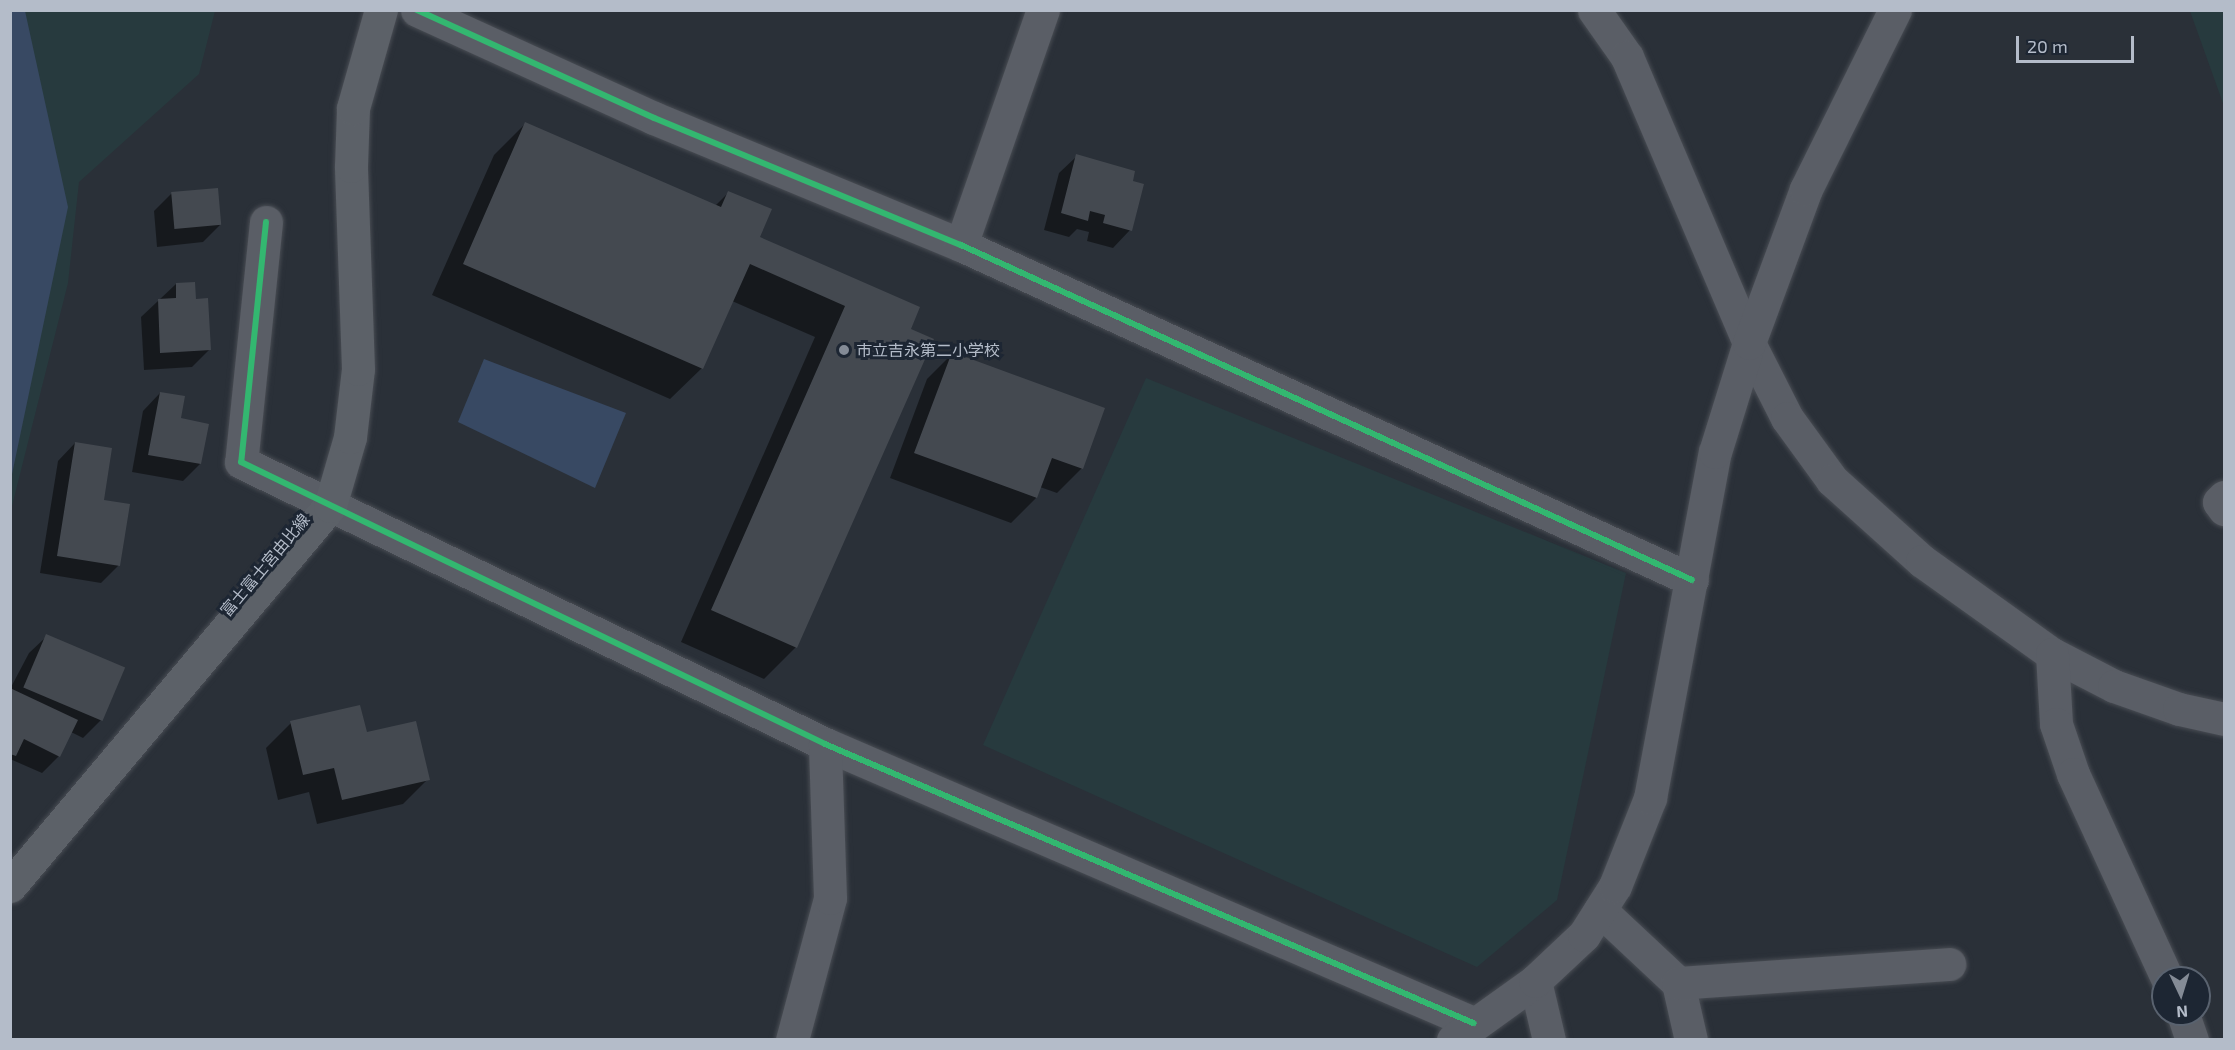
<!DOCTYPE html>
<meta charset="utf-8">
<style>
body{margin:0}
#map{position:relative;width:2235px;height:1050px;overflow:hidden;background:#2a3038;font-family:"Exo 2","Noto Sans JP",sans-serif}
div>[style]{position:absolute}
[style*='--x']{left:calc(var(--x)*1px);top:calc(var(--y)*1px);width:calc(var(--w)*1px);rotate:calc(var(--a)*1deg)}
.green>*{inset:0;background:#273a3e}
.water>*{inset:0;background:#384963}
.shadow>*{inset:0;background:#0007}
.building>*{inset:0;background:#444950;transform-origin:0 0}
.roads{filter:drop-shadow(0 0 2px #484c53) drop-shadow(0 0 2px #484c53)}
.minor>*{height:33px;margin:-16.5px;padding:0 16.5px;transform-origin:16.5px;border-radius:16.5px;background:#5a5e66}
.major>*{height:33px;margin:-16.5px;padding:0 16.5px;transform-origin:16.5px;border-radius:16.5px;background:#5c6168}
.cycleway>*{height:6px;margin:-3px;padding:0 3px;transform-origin:3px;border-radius:3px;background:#33b770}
.dots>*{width:16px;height:16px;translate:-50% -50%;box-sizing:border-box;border:3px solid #1d2633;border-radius:50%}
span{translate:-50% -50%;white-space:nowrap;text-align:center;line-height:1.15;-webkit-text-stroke:6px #1d2633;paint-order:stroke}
.poi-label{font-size:16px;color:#b4bcc9}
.left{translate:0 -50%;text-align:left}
.street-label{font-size:16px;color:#b4bcc9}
.frame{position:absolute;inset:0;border:12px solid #b4bcc9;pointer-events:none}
.north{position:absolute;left:2151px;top:966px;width:60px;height:60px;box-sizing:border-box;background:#1d2633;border:2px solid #59626f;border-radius:50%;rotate:176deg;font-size:16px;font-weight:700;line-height:24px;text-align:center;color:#b4bcc9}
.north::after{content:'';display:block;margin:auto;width:21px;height:27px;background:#848b96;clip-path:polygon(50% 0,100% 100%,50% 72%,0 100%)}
.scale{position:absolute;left:2016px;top:36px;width:118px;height:27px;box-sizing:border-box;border:3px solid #b4bcc9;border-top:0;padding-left:8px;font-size:18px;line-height:21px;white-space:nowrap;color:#b4bcc9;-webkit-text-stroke:4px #1d2633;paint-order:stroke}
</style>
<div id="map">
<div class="green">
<i style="clip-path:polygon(11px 11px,215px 11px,199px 74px,79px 182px,68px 283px,11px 510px)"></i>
<i style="clip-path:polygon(2190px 11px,2224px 11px,2224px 106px)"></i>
<i style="clip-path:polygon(1146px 378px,1626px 573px,1557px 900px,1477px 967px,983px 745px)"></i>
</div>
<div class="water">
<i style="clip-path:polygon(25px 11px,68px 207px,11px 479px,10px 11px)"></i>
<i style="clip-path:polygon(484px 359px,626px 413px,595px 488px,458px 422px)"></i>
</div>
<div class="shadow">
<i style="clip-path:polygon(525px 124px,715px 206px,729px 192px,758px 238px,918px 308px,796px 647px,764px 679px,681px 642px,815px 337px,732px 301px,702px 368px,670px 399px,432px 295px,494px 155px)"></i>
<i style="clip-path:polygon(1077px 156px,1130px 230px,1113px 248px,1087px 241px,1089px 232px,1077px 229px,1069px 237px,1044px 230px,1059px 173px)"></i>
<i style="clip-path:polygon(171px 194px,220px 225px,203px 242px,157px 247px,154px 211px)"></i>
<i style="clip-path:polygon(176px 284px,195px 300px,209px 350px,192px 367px,144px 370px,141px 317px)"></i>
<i style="clip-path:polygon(952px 354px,1082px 468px,1057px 493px,1040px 487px,1036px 498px,1011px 523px,890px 478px,927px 379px)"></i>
<i style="clip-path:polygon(160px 393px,179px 420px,200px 464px,183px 481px,132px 472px,143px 411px)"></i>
<i style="clip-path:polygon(75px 443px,103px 501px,128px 505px,118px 566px,101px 583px,40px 573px,58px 461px)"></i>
<i style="clip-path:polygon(47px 636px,101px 720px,83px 738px,71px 732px,59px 756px,42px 773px,10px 759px,10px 689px,29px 653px)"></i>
<i style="clip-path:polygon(291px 723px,366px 734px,428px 779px,403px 804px,317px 824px,309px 792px,278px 800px,266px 748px)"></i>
</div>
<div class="building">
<i style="clip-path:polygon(525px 122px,721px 207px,728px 191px,772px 209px,760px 237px,920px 307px,911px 329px,934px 339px,797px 648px,711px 610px,845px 306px,750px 264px,703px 369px,463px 264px)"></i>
<i style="clip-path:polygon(1076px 154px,1135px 171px,1133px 181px,1144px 184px,1132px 231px,1103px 223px,1105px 215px,1090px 211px,1088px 221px,1061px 213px)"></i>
<i style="left:218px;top:188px;width:37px;height:47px;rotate:85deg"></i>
<i style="clip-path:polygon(195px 282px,196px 299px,208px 298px,211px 350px,160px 353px,158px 299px,176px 298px,176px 283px)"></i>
<i style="clip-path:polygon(952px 352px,1105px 408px,1083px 469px,1052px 458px,1037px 498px,914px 453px)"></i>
<i style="clip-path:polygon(160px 392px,185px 396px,181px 418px,209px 424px,201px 464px,148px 455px)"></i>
<i style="clip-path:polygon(75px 442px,112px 448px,104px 500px,130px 504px,120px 566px,57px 556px)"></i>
<i style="left:46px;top:634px;width:86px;height:58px;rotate:23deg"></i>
<i style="clip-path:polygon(10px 688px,78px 720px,60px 757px,24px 739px,16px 756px,10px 754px)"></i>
<i style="clip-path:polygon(360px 705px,367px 732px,416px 721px,430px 780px,342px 800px,334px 768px,303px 775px,290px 721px)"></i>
</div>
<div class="roads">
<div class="minor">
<i style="--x:417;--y:10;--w:260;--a:24.5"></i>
<i style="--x:654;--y:118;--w:332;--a:22.5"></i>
<i style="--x:961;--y:245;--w:804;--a:24.62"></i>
<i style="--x:1594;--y:10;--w:57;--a:54.9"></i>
<i style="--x:1627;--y:57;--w:311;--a:66.9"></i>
<i style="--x:1749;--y:343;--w:84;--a:63.1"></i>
<i style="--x:1787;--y:418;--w:77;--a:54"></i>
<i style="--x:1832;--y:480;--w:121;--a:42"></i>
<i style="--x:1922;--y:561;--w:160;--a:35.6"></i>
<i style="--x:2052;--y:654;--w:70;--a:27.3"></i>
<i style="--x:2114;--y:686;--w:69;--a:19.5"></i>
<i style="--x:2179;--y:709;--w:46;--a:12.5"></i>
<i style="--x:266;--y:222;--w:241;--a:95.9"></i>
<i style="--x:241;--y:462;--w:649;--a:25.77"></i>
<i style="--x:825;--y:744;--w:706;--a:23.29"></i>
<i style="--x:961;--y:245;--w:249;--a:-70.8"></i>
<i style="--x:2224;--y:497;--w:7;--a:135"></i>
<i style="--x:2219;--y:502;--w:9;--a:54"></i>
<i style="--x:2052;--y:654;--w:70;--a:86.7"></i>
<i style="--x:2056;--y:724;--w:53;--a:71.2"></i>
<i style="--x:2073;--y:774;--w:225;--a:65.3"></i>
<i style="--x:1600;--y:910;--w:107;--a:43.1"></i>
<i style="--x:1678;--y:983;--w:58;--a:77.2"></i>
<i style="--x:1535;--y:981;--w:61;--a:76.7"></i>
<i style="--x:1678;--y:983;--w:272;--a:-4"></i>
<i style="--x:2183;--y:1014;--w:28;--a:71"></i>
<i style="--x:792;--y:1040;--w:147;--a:-75"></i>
<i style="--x:830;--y:898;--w:154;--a:-91.9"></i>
<i style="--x:1453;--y:1040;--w:101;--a:-35.7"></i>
<i style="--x:1535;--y:981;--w:67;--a:-43.2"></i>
<i style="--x:1584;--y:935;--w:58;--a:-57.7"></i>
<i style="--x:1615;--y:886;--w:95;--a:-68.3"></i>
<i style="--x:1650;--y:798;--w:352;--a:-79.4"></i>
<i style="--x:1715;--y:452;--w:114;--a:-72.7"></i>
<i style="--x:1749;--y:343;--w:164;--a:-69.7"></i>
<i style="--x:1806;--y:189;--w:200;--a:-63.6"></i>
</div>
<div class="major">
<i style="--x:10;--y:886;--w:497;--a:-49.9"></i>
<i style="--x:330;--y:506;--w:72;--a:-73.8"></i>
<i style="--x:350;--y:437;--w:68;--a:-83.3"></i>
<i style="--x:358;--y:369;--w:203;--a:-92"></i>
<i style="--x:351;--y:166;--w:58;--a:-88"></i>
<i style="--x:353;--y:108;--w:102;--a:-74.1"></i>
</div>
</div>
<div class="cycleway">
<i style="--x:417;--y:10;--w:260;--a:24.5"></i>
<i style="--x:654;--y:118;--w:332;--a:22.5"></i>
<i style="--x:961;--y:245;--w:804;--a:24.62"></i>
<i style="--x:266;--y:222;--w:241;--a:95.9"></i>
<i style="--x:241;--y:462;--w:649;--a:25.77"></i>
<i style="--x:825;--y:744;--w:706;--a:23.29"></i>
</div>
<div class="dots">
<i style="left:844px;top:350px;background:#848b96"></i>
</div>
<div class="poi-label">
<span class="left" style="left:856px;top:350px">市立吉永第二小学校</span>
</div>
<div class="street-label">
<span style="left:265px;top:565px;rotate:-50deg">富士富士宮由比線</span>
</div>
<div class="frame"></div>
<div class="north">N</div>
<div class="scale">20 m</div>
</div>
